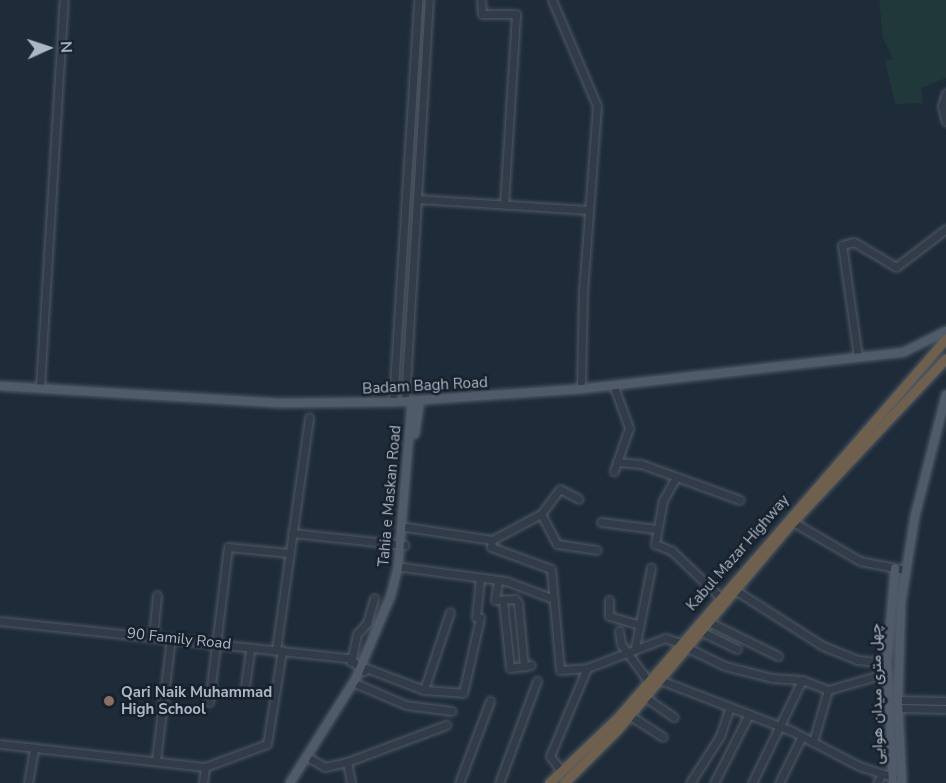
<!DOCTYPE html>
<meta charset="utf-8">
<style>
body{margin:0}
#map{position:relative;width:946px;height:783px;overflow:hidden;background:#1e2b38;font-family:"Nunito Sans",Vazirmatn,sans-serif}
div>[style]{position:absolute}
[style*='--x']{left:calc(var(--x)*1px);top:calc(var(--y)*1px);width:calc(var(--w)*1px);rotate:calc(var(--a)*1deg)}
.green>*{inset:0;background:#203839}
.roads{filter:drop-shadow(0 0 2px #4f5a66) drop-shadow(0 0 2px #4f5a66)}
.minor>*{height:7px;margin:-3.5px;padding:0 3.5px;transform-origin:3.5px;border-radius:3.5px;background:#313c48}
.major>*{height:8px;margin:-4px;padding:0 4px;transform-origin:4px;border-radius:4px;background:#4f5b69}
.highway>*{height:9px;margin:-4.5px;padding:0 4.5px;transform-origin:4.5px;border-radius:4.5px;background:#6f604e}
.dots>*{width:16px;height:16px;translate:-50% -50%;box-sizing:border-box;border:3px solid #17212c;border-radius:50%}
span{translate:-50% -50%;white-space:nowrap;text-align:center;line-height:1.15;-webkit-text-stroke:5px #17212c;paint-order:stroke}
.street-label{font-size:15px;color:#abb7c5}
.poi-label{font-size:15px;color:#abb7c5;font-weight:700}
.left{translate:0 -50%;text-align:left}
.north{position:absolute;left:18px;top:18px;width:60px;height:60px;-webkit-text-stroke:4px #17212c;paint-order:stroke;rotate:87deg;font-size:16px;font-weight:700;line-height:24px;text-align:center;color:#abb7c5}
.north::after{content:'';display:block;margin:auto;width:21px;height:27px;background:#abb7c5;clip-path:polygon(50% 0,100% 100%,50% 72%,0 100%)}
</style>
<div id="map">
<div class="green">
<i style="clip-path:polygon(879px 0,946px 0,946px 78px,921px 88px,923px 103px,895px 104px,885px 61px,893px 59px,883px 38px)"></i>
</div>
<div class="roads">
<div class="minor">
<i style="--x:481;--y:0;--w:14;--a:86"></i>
<i style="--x:482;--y:14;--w:34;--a:0"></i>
<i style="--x:516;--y:14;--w:191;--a:93.6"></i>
<i style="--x:552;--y:0;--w:115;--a:67"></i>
<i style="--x:597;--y:106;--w:186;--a:94.3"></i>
<i style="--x:583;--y:291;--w:98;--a:91.2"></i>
<i style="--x:946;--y:93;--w:14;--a:107"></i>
<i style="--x:942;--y:106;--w:16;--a:76"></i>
<i style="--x:417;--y:199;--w:172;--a:3.7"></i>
<i style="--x:858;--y:357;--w:113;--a:-98.1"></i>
<i style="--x:842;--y:245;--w:12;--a:-14"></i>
<i style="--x:854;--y:242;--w:49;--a:30.8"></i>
<i style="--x:896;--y:267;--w:63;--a:-37.2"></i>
<i style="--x:613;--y:384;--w:47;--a:70"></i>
<i style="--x:629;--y:428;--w:46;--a:109.2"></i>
<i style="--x:40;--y:387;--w:388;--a:-86.5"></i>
<i style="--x:405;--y:401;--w:402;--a:-86.6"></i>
<i style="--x:393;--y:402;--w:403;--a:-86.4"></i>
<i style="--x:617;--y:462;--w:24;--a:5"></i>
<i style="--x:641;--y:464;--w:105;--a:20"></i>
<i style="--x:676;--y:477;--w:26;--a:119"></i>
<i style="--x:663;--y:500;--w:45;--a:100.3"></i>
<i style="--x:655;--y:544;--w:18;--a:22"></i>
<i style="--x:672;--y:551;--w:65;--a:43.8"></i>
<i style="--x:541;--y:514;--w:34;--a:62"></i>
<i style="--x:557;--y:544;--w:40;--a:8.5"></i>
<i style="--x:601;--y:522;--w:55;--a:7.3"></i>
<i style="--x:793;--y:522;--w:78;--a:30.2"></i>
<i style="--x:860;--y:561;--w:46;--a:11.3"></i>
<i style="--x:406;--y:527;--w:87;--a:8.6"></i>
<i style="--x:492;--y:540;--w:55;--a:-28"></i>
<i style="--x:541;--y:514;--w:31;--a:-53"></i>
<i style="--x:560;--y:489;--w:21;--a:28"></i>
<i style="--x:292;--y:533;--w:113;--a:6.1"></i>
<i style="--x:492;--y:540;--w:7;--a:98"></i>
<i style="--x:491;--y:547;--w:64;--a:20.1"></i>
<i style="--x:551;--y:569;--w:101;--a:84.9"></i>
<i style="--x:560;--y:670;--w:27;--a:-4"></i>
<i style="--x:587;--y:668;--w:84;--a:-21"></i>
<i style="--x:665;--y:638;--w:16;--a:18"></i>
<i style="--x:402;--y:567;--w:105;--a:7.7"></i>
<i style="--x:506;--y:581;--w:48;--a:20.7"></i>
<i style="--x:498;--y:581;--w:19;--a:99"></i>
<i style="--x:495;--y:600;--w:20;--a:-3"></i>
<i style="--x:515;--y:599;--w:5;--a:53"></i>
<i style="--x:518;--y:603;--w:64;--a:84.6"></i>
<i style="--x:735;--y:590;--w:104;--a:32.5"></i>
<i style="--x:823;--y:646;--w:38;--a:22"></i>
<i style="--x:858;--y:660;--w:29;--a:6"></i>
<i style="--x:503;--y:600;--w:68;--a:84.1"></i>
<i style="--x:510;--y:668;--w:21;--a:-8"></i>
<i style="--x:609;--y:600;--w:16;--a:90"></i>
<i style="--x:609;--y:616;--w:32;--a:16"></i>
<i style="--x:0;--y:621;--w:351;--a:6.1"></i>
<i style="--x:349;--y:658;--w:20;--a:41"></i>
<i style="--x:709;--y:622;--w:77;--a:26.2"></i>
<i style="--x:619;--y:631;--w:13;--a:81"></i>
<i style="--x:621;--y:644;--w:46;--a:53.9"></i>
<i style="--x:700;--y:631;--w:41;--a:25.9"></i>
<i style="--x:153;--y:636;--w:41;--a:-84.4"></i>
<i style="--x:686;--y:647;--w:43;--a:26"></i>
<i style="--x:725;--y:666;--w:49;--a:14.3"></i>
<i style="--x:772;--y:678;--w:30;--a:4"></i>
<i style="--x:802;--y:680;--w:28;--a:21"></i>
<i style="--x:828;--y:690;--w:61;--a:-16.1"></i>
<i style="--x:635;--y:648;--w:82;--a:-78.7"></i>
<i style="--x:276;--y:650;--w:235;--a:-81.9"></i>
<i style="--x:351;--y:662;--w:29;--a:-78"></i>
<i style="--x:357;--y:634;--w:15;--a:-48"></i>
<i style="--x:367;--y:623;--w:26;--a:-74"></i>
<i style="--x:366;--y:668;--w:62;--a:20.8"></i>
<i style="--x:424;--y:690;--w:39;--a:4"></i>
<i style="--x:463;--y:693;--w:77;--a:-77.2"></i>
<i style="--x:480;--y:618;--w:4;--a:-166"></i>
<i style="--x:476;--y:617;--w:37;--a:-84"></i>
<i style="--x:660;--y:680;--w:142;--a:21.1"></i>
<i style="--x:792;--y:731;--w:76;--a:27.6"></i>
<i style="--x:859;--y:766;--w:36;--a:18"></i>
<i style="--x:357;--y:684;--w:53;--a:23.2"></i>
<i style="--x:406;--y:705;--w:46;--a:7.4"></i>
<i style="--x:245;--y:686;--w:35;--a:-82"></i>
<i style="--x:424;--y:690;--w:82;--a:-71.6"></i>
<i style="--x:645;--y:697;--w:35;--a:35"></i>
<i style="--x:898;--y:700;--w:48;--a:1.2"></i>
<i style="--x:209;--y:702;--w:156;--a:-83"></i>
<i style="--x:228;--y:547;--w:61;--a:5.6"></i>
<i style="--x:898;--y:708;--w:48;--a:1.2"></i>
<i style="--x:629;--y:715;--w:40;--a:32.9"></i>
<i style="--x:813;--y:742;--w:54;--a:-73.9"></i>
<i style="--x:0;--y:744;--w:206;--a:6.4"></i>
<i style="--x:205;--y:767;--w:66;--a:-20.4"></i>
<i style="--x:267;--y:744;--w:95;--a:-80.9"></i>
<i style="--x:311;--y:759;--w:16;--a:30"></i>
<i style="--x:325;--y:767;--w:23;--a:-13"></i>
<i style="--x:347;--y:762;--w:106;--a:-20.5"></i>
<i style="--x:156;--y:760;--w:123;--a:-83"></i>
<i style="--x:347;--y:762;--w:21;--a:79"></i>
<i style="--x:562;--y:772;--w:20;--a:-127"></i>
<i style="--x:550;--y:756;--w:95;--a:-67.2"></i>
<i style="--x:28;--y:783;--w:36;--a:-80"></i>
<i style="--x:203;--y:783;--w:16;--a:-83"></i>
<i style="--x:459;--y:783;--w:88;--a:-69.3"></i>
<i style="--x:499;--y:783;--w:109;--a:-69.6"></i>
<i style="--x:690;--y:783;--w:56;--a:-57.4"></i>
<i style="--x:720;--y:736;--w:31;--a:-71"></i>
<i style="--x:714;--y:783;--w:77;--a:-63.1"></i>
<i style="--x:752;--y:783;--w:114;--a:-64.1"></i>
<i style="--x:779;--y:783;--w:52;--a:-63.9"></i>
<i style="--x:877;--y:783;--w:9;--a:-63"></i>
</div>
<div class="major">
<i style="--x:0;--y:386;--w:279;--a:3.5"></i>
<i style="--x:278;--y:403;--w:115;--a:-0.5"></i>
<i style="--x:393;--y:402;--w:188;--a:-4"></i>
<i style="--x:581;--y:389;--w:325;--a:-6.5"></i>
<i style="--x:904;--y:352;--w:47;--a:-26.6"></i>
<i style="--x:415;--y:434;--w:34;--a:-82"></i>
<i style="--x:290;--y:783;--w:124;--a:-57.8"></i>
<i style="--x:356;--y:678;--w:90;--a:-67.1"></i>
<i style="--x:391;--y:595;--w:29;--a:-76"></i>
<i style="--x:398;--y:567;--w:167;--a:-85.2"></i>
<i style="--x:893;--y:783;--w:120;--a:-92.9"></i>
<i style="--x:887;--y:663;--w:95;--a:-85.2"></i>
<i style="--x:902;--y:783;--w:83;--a:-92.8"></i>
<i style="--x:898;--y:700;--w:97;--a:-88.2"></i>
<i style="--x:901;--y:603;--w:88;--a:-80.9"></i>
<i style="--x:915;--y:516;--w:125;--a:-75.6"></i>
</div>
<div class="highway">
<i style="--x:549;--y:783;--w:97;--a:-43.7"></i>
<i style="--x:619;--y:716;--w:499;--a:-49.1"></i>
<i style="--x:564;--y:783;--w:75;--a:-45"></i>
<i style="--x:617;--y:730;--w:265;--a:-49.9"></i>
<i style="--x:788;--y:527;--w:231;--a:-46.9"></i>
</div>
</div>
<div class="dots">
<i style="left:109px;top:701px;background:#8d6e63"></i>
</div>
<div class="street-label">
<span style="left:425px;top:386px;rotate:-3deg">Badam Bagh Road</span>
<span style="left:390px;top:496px;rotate:-85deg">Tahia e Maskan Road</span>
<span style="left:738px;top:553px;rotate:-49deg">Kabul Mazar Highway</span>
<span style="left:179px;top:639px;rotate:6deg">90 Family Road</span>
<span style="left:877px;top:694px;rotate:-91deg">چهل متری میدان هوایی</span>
</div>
<div class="poi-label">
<span class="left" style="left:121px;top:701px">Qari Naik Muhammad<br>High School</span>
</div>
<div class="north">N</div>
</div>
